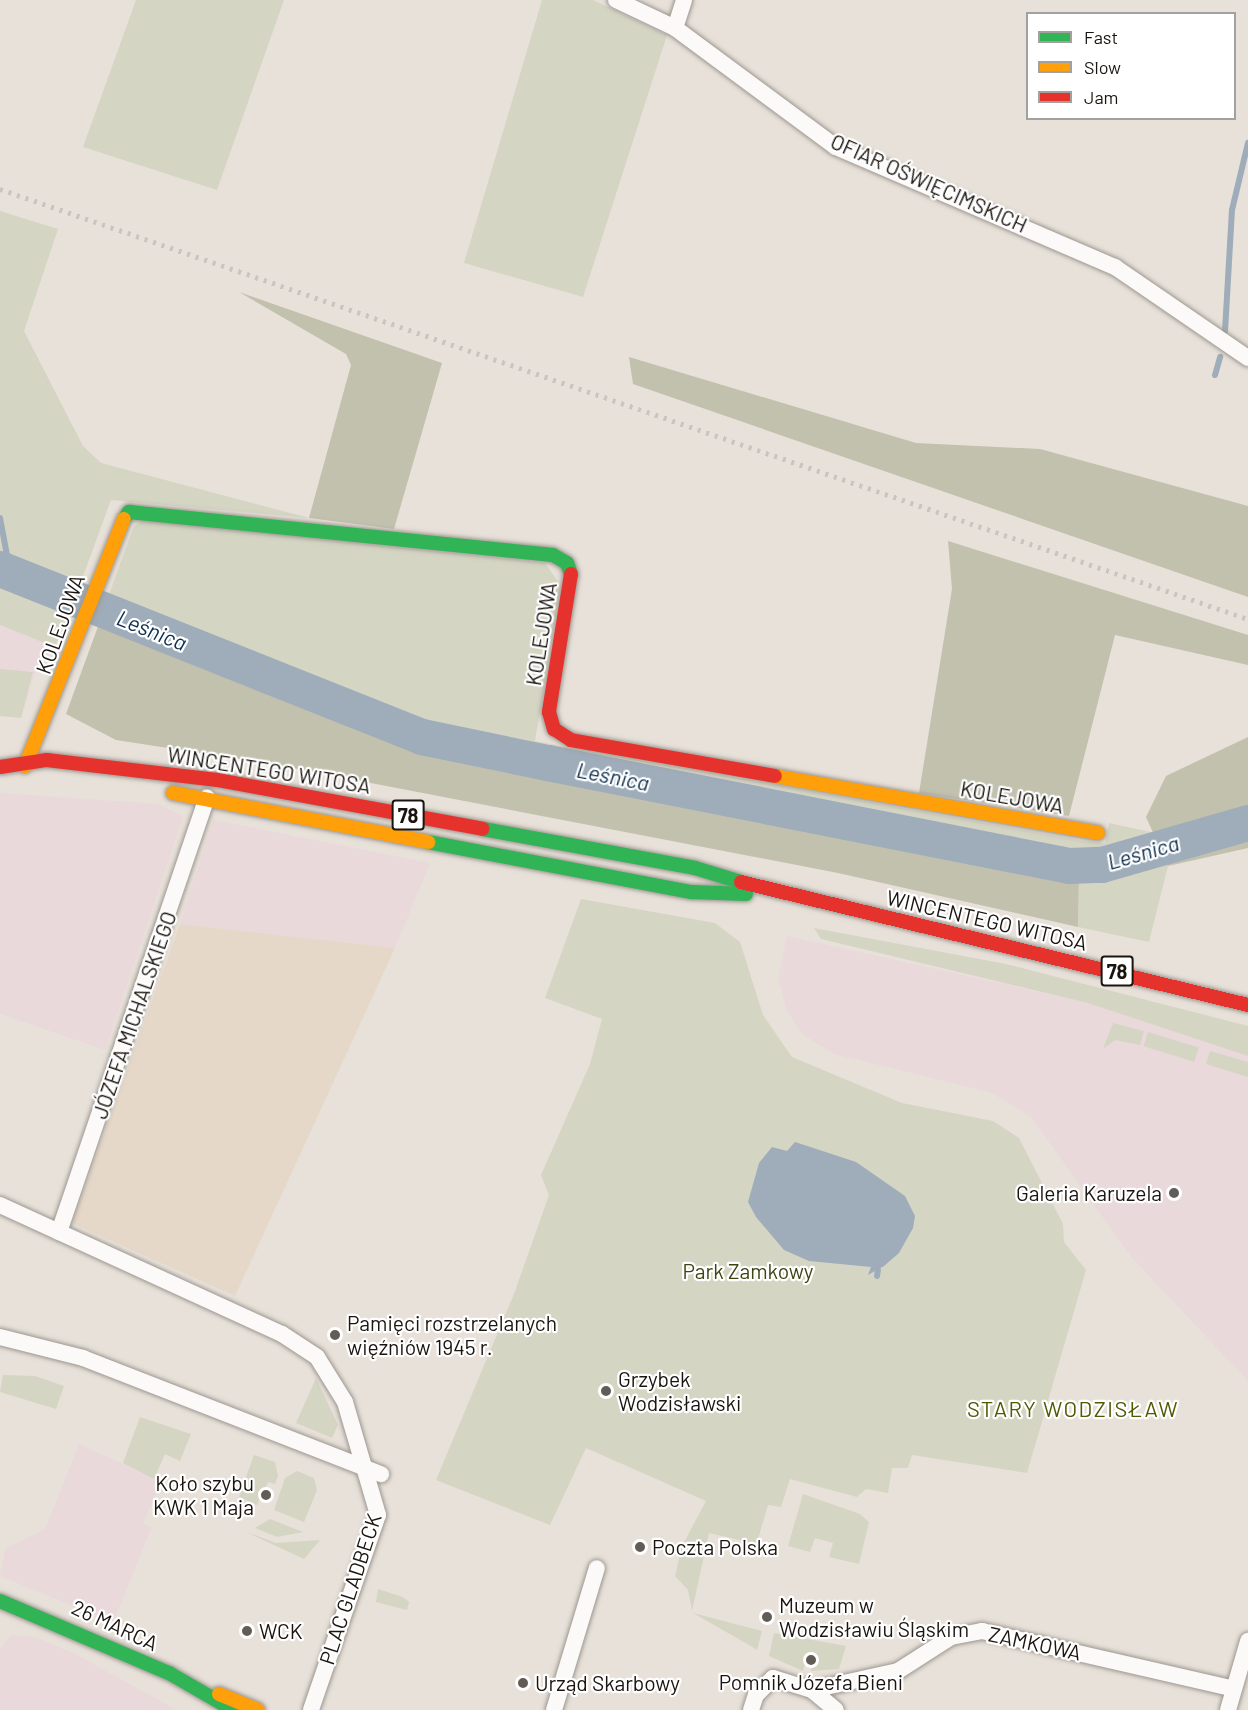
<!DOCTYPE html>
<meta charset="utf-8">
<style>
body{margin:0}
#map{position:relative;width:1248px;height:1710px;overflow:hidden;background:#e8e1d9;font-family:Barlow,sans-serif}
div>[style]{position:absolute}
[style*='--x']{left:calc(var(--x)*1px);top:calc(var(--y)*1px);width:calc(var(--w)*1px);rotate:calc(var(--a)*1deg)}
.commercial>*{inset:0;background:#e9d9db}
.built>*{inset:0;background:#e5d8c9}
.green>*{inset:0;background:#d5d5c4;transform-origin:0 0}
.forest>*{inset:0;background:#c1c1ae}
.water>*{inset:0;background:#9facb9;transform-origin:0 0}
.stream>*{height:6px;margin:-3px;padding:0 3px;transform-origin:3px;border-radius:3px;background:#9facb9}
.river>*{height:36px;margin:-18px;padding:0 18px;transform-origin:18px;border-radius:18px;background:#9facb9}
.roads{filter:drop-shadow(0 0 2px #9c9791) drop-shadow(0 0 2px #9c9791)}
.street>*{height:16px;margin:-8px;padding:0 8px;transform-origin:8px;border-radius:8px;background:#fcfaf9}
.fast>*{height:14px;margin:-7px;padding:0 7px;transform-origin:7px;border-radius:7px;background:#30b455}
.slow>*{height:14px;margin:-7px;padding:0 7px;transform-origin:7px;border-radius:7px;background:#ff9f0a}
.jam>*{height:14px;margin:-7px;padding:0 7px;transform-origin:7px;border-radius:7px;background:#e5322d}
.rail>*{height:4.5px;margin-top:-2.25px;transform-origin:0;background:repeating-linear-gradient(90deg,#c7c5c2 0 3px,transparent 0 9px)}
.dots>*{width:16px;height:16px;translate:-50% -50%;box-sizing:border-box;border:3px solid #fff;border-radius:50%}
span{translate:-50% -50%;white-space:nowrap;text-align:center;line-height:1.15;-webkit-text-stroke:4.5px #fff;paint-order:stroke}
.shield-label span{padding:2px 4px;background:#fff;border:2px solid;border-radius:4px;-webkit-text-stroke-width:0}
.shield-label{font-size:20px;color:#1a1510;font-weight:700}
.street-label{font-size:21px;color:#1a1510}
.poi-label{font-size:21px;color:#1a1510}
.right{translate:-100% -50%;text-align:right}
.left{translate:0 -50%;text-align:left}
.park-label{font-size:21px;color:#3e4513}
.water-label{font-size:22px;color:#0c2f4f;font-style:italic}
.neighbourhood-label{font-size:22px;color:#505a04;letter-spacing:1.5px}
.legend{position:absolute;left:1026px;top:12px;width:210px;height:108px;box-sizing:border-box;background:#fff;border:2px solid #a3a19f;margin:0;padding:8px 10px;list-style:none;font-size:18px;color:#1a1510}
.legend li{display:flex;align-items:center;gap:12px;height:30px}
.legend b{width:30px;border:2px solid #a3a19f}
</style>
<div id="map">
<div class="commercial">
<i style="clip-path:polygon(0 585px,56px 607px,21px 718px,0 716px)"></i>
<i style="clip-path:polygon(0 793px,159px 804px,183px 817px,105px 1050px,0 1014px)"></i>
<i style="clip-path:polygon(214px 820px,430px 863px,395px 948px,180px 924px)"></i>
<i style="clip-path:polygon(787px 936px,1248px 1038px,1248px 1381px,1132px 1258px,1031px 1117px,992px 1093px,834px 1054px,802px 1034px,787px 1011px,778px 978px)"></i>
<i style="clip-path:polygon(79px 1444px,161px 1481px,143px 1524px,152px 1527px,113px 1622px,0 1576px,5px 1549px,45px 1529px)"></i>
<i style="clip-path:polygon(11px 1635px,36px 1637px,75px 1654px,177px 1710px,0 1710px,0 1649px)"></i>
</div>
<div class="built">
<i style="clip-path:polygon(180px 924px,395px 948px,235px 1296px,72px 1223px)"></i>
</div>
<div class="green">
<i style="clip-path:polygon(136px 0,284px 0,217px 190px,83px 147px)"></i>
<i style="clip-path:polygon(542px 0,593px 0,667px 35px,583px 297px,464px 263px)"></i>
<i style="clip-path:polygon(0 211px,58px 229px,24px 331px,83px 446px,101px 463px,309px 518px,111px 500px,78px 590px,0 559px)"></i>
<i style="clip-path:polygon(144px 520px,545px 563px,561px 586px,535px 741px,1083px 841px,1105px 843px,1109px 823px,1155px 833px,1158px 840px,1103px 860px,1071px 858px,437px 734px,107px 600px,134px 526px)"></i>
<i style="clip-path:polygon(0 585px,69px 610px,55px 647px,0 625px)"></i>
<i style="clip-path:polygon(0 669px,33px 672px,21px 718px,0 716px)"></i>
<i style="clip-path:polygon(1163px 852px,1168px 866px,1149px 942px,1078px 927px,1079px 873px,1106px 872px)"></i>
<i style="clip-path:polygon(581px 899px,715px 923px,740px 942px,763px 1015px,792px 1057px,902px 1103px,993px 1121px,1019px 1138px,1063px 1224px,1064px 1242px,1086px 1270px,1027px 1473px,912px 1455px,908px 1468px,892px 1468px,888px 1493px,866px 1489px,857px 1497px,790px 1479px,781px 1507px,768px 1505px,758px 1539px,769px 1547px,709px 1533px,692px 1611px,688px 1590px,675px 1576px,682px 1546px,706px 1501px,586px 1448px,550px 1525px,436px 1480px,514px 1294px,549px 1195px,541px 1175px,590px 1064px,602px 1019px,545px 998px)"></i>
<i style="clip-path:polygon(814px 928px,1006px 964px,1248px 1026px,1248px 1056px,1088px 1003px,821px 939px)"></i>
<i style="clip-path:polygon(1113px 1023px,1144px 1031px,1140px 1045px,1115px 1040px,1103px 1049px)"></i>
<i style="left:1148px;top:1032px;width:53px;height:15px;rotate:17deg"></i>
<i style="clip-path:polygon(1210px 1051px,1248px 1062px,1248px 1077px,1206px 1064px)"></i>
<i style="clip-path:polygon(3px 1375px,35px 1376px,64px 1386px,56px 1409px,0 1392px)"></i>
<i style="clip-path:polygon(316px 1378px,338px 1425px,332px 1438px,296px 1423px)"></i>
<i style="clip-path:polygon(140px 1417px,191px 1434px,180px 1461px,165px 1454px,154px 1479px,123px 1463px)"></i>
<i style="clip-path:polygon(254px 1455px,275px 1462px,278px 1476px,275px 1484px,268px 1482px,257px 1505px,239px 1497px)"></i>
<i style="clip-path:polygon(297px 1471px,314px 1478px,317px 1490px,304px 1522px,274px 1510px,285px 1478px)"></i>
<i style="clip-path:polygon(803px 1494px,860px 1514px,869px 1522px,859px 1564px,829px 1557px,833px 1543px,815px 1538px,810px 1552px,788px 1546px)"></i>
<i style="clip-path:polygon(270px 1519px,303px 1532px,277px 1537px,255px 1528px)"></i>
<i style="clip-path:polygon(244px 1531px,276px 1543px,320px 1540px,304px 1559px)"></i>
<i style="clip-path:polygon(378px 1589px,403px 1597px,409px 1602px,407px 1610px,376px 1602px)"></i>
<i style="clip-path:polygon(693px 1613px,762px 1631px,757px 1650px,749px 1645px)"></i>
<i style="clip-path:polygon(774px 1633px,846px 1646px,839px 1669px,811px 1671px,815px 1655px,808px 1654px,803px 1671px,769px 1656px)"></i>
</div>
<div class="forest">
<i style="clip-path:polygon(239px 292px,442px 363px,394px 529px,309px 518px,351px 365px,346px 354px)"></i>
<i style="clip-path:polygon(629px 357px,916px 443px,1040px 449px,1248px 506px,1248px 597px,633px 384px)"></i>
<i style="clip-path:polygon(948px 541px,1248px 635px,1248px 665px,1115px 635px,1069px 816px,919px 793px,952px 589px)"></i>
<i style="clip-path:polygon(100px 621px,432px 751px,1079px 873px,1078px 927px,838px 873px,272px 764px,116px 740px,66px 714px)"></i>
<i style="clip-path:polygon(1248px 737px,1248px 848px,1168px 866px,1146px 817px,1166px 776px)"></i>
</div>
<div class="water">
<i style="left:0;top:562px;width:83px;height:16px;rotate:22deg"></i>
<i style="clip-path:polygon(795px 1142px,856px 1162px,905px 1196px,915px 1216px,913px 1228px,899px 1253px,884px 1266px,868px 1275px,871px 1267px,809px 1261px,784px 1250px,756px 1217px,748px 1202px,759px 1163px,772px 1147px,787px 1151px)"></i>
</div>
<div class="stream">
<i style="--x:1225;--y:331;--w:121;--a:-86.7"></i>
<i style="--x:1232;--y:210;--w:69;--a:-76.6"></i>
<i style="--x:1215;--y:375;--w:19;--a:-74"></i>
<i style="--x:0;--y:518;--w:54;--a:79.3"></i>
<i style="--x:877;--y:1276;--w:6;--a:-81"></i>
</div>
<div class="river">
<i style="--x:0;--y:569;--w:454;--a:21.7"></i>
<i style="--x:422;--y:737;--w:129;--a:11.7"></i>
<i style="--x:548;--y:763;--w:531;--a:11.18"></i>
<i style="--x:1069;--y:866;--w:33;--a:-2"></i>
<i style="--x:1102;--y:865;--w:152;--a:-16"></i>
</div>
<div class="roads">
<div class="street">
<i style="--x:616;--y:0;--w:65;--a:25.4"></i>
<i style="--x:675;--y:28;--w:200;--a:36.5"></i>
<i style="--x:836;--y:147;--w:304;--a:23.3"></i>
<i style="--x:1115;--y:267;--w:161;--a:34.4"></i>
<i style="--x:675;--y:28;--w:29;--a:-72"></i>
<i style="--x:0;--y:1205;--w:310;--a:24.6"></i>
<i style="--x:282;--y:1334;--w:42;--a:33.3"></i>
<i style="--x:317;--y:1357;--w:53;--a:58.1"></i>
<i style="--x:345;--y:1402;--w:118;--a:73.7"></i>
<i style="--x:378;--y:1515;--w:206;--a:109"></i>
<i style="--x:59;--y:1232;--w:459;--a:-71.2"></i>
<i style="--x:0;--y:1337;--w:86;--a:14.2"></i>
<i style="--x:83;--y:1358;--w:320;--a:21.3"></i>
<i style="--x:812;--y:1690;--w:88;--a:-12.5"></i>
<i style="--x:898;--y:1671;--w:63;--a:-32.7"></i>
<i style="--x:951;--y:1637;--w:32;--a:-11"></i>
<i style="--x:982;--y:1631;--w:255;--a:12.9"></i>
<i style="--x:554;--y:1710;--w:148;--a:-73.2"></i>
<i style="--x:751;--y:1710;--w:16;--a:-72"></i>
<i style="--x:756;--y:1695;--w:24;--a:-45"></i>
<i style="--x:773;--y:1678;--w:41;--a:17.1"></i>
<i style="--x:812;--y:1690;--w:31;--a:40"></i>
<i style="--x:1228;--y:1710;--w:72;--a:-73.8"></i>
</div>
<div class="fast">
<i style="--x:124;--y:519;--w:9;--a:-54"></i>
<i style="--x:129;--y:512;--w:426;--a:5.8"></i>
<i style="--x:553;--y:555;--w:16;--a:30"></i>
<i style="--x:567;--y:563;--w:12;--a:70"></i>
<i style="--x:483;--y:829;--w:216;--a:10.4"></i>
<i style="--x:695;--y:868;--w:48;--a:16.9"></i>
<i style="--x:428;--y:842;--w:268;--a:10.8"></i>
<i style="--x:691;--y:892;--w:55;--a:2.1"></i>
<i style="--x:0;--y:1601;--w:184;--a:23.1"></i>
<i style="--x:169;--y:1673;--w:74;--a:30"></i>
</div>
<div class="slow">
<i style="--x:25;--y:766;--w:266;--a:-68.2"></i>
<i style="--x:775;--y:776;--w:328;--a:10"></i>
<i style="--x:173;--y:793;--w:260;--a:10.9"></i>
<i style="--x:219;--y:1694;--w:42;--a:22.3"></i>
</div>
<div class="jam">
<i style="--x:571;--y:574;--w:140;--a:99.1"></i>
<i style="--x:549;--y:712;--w:18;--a:74"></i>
<i style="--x:554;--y:729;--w:20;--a:33"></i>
<i style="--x:571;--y:740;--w:207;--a:10"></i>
<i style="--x:0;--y:767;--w:48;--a:-8.5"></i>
<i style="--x:47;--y:760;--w:171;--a:6.7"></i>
<i style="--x:217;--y:780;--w:270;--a:10.4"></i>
<i style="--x:741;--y:882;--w:522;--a:13.64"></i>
</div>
</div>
<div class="rail">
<i style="--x:0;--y:189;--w:1320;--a:19.01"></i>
</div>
<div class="dots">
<i style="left:1174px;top:1193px;background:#625c56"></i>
<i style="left:335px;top:1335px;background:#625c56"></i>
<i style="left:606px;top:1391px;background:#625c56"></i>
<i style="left:266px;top:1495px;background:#625c56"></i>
<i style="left:640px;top:1547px;background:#625c56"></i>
<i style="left:767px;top:1617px;background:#625c56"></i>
<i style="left:247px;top:1631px;background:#625c56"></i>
<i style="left:811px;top:1660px;background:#625c56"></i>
<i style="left:523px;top:1683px;background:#625c56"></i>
</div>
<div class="shield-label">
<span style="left:408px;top:815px">78</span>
<span style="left:1117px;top:971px">78</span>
</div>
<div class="street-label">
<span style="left:929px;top:183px;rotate:24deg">OFIAR OŚWIĘCIMSKICH</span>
<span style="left:60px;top:624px;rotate:-70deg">KOLEJOWA</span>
<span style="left:541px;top:634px;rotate:-81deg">KOLEJOWA</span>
<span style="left:269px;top:770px;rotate:9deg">WINCENTEGO WITOSA</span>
<span style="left:1012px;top:797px;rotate:10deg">KOLEJOWA</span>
<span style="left:987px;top:920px;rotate:13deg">WINCENTEGO WITOSA</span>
<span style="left:134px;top:1015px;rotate:-71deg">JÓZEFA MICHALSKIEGO</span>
<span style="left:350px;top:1589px;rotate:-72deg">PLAC GLADBECK</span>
<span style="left:115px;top:1625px;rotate:25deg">26 MARCA</span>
<span style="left:1035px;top:1643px;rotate:12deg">ZAMKOWA</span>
</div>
<div class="poi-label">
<span class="right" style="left:1162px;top:1193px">Galeria Karuzela</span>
<span class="left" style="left:347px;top:1335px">Pamięci rozstrzelanych<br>więźniów 1945 r.</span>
<span class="left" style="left:618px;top:1391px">Grzybek<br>Wodzisławski</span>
<span class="right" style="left:254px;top:1495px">Koło szybu<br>KWK 1 Maja</span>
<span class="left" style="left:652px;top:1547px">Poczta Polska</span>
<span class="left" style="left:779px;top:1617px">Muzeum w<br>Wodzisławiu Śląskim</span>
<span class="left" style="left:259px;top:1631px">WCK</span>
<span style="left:811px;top:1682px">Pomnik Józefa Bieni</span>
<span class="left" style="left:535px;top:1683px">Urząd Skarbowy</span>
</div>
<div class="park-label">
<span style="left:748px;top:1271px">Park Zamkowy</span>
</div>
<div class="water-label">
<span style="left:152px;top:630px;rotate:22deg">Leśnica</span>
<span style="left:613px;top:776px;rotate:11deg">Leśnica</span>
<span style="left:1143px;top:852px;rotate:-16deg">Leśnica</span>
</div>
<div class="neighbourhood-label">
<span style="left:1073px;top:1409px">STARY WODZISŁAW</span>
</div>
<ul class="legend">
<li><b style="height:8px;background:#30b455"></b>Fast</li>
<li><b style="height:8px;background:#ff9f0a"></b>Slow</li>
<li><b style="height:8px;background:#e5322d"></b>Jam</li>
</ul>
</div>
